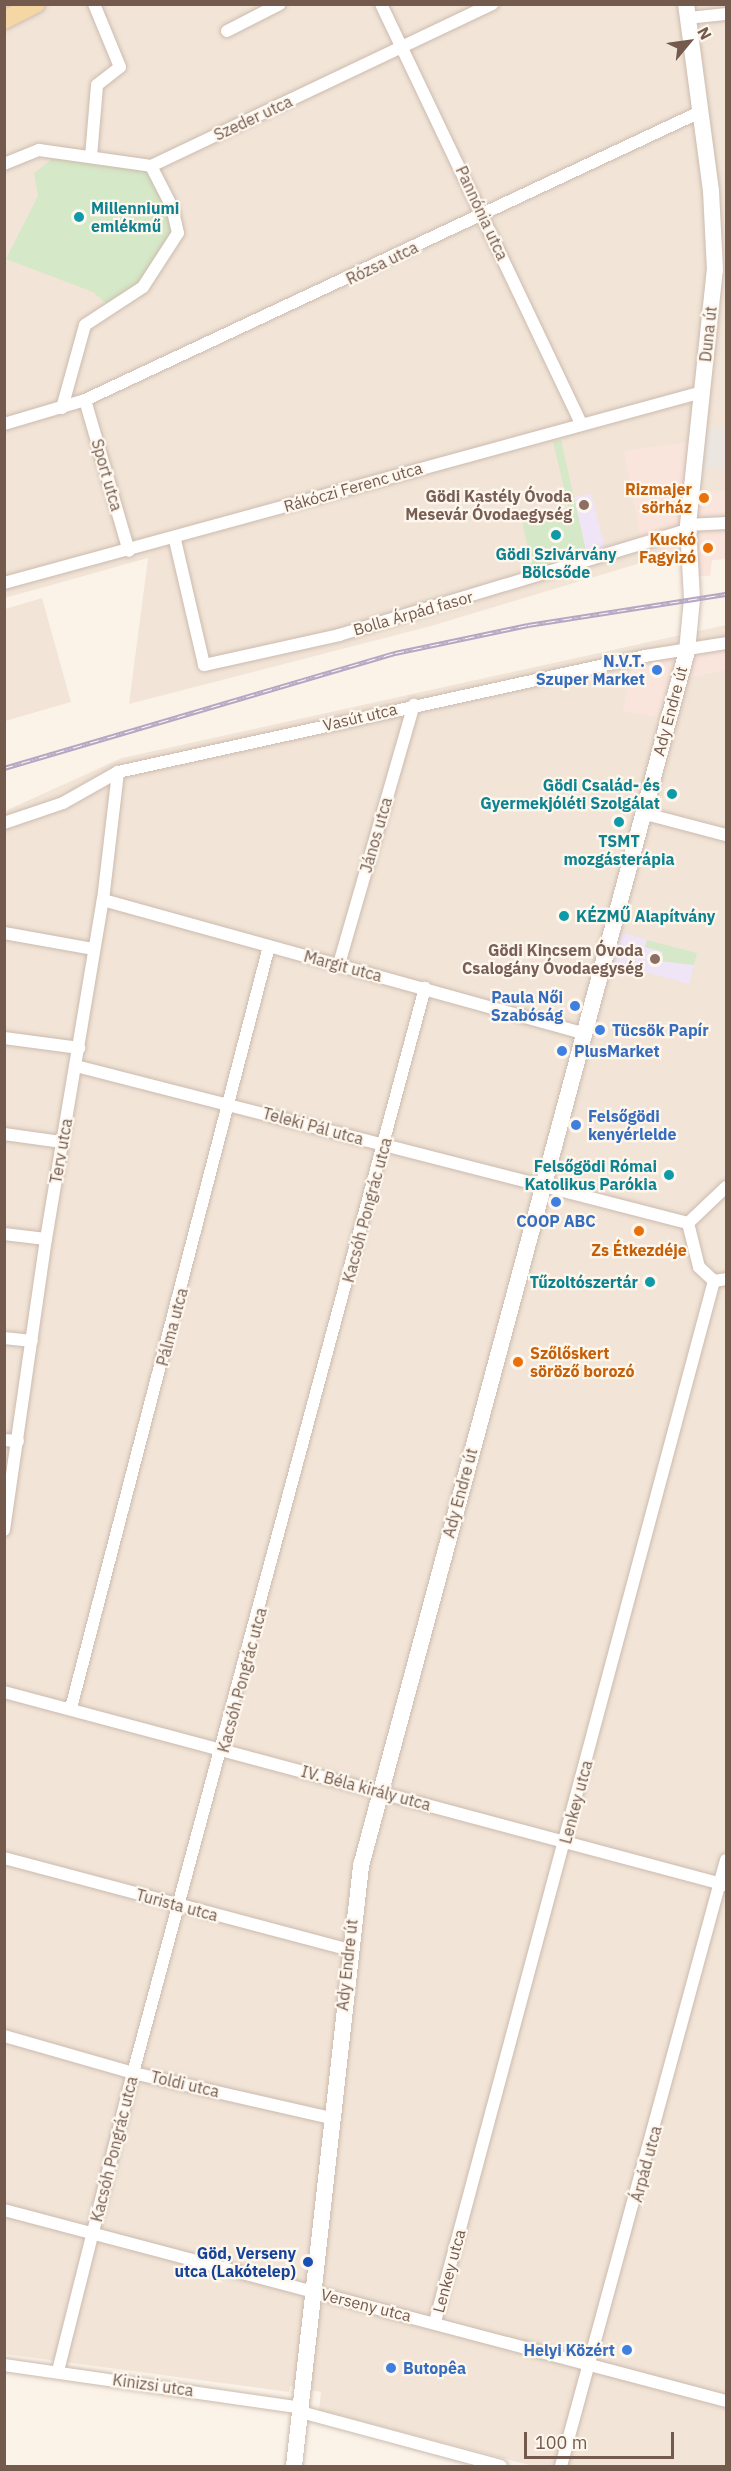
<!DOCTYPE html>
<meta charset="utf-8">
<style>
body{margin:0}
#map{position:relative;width:731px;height:2471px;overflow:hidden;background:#fbf3e8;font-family:"IBM Plex Sans",sans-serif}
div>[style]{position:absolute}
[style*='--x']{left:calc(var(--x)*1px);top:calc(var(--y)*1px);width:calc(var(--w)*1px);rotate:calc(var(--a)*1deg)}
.residential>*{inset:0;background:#f2e5d7}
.commercial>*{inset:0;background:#fae5dd}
.industrial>*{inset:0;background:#ece6e1}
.education>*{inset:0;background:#f0e4f7;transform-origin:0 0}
.green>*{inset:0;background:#d5e8c7}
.roads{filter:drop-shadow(0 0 2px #ccbbaf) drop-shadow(0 0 2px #ccbbaf)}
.street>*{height:12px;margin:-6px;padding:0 6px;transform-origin:6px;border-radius:6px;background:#fff}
.secondary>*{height:16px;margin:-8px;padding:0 8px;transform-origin:8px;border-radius:8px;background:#fff}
.primary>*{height:18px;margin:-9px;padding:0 9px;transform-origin:9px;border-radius:9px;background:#f5d6a5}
.rail>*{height:5px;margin-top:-2.5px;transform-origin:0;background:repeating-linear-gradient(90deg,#fef7ee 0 9px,#b6a6c4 0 18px);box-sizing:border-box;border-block:2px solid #b6a6c4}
.dots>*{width:16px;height:16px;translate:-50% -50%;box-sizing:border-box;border:3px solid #fef7ee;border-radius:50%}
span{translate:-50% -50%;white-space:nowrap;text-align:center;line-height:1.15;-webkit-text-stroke:4.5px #fef7ee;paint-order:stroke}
.street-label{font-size:16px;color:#735a4d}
.culture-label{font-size:16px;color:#0d838f;font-weight:700}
.left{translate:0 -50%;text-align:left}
.right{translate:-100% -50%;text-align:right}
.food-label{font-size:16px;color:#c56008;font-weight:700}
.education-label{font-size:16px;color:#785e54;font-weight:700}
.shop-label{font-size:16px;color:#366cbe;font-weight:700}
.transit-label{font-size:16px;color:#164399;font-weight:700}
.frame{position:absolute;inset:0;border:6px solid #735a4d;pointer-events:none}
.north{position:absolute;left:659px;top:12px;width:60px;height:60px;-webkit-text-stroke:4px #fef7ee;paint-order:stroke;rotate:61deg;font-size:16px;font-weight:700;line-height:24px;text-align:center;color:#735a4d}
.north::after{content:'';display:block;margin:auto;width:21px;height:27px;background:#735a4d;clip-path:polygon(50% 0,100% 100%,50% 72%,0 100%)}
.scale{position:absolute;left:524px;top:2432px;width:150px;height:27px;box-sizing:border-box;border:3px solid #735a4d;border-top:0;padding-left:8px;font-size:18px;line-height:21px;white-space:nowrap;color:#735a4d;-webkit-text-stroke:4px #fef7ee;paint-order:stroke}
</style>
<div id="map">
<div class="residential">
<i style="clip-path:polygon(5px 5px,726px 5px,726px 557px,704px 544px,431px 626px,129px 704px,148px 558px,5px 598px)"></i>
<i style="clip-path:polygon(42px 598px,71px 702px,5px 721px,5px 609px)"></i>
<i style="clip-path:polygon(726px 625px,726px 2466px,533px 2466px,319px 2410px,321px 2392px,290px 2386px,289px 2392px,5px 2354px,5px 811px,122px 758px)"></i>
</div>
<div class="commercial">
<i style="clip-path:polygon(704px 440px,699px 492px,726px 491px,726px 559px,712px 560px,710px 576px,686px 576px,683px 528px,641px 540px,624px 451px)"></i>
<i style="clip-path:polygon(726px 646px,726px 670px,672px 681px,658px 717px,623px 711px,633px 660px)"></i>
</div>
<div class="industrial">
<i style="clip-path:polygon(706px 428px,726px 429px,726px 467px,703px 467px)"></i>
</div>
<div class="education">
<i style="clip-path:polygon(591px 494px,605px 548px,587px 555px,574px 497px)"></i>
<i style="left:622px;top:933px;width:78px;height:32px;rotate:15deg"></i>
</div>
<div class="green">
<i style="clip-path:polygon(61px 152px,151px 166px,178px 233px,143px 287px,109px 306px,93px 292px,6px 259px,38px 196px,34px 173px)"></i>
<i style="clip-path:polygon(561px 440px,587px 555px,533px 571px,522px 521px,569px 509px,553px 442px)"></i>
<i style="clip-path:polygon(647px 940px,697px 953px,694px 965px,660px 961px,663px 952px,645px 947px)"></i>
</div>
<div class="roads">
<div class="street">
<i style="--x:381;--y:4;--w:465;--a:64.5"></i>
<i style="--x:688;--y:18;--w:38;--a:-6"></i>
<i style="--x:227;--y:31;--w:59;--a:-27"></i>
<i style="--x:91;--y:157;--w:72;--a:-85.2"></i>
<i style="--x:97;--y:85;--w:29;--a:-38"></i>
<i style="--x:120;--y:67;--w:68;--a:-112.4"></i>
<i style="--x:4;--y:164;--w:38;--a:-22"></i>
<i style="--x:39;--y:150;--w:113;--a:8.1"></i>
<i style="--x:151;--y:166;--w:378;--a:-25.4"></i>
<i style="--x:85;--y:400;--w:157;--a:73.8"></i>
<i style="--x:62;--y:408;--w:86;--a:-74.5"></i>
<i style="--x:85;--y:325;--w:69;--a:-33.2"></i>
<i style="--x:143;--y:287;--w:64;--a:-57.1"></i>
<i style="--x:178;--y:233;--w:27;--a:-103"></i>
<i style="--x:172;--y:207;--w:46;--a:-117.1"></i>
<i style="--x:4;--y:424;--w:84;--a:-16.5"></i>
<i style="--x:85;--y:400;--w:679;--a:-25.09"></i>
<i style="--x:688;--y:525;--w:38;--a:-3"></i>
<i style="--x:175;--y:540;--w:128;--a:76.9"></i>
<i style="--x:204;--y:665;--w:138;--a:-12.5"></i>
<i style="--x:339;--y:635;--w:366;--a:-16.8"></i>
<i style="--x:4;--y:583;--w:724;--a:-15.3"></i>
<i style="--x:642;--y:813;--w:87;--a:14.7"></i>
<i style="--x:4;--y:823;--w:62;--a:-18.7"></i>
<i style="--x:63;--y:803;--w:63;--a:-29.4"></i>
<i style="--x:118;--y:772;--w:540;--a:-12.41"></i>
<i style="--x:645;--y:656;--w:82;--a:-9.1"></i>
<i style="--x:103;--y:900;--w:498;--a:15.5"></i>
<i style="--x:4;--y:933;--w:90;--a:10.2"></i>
<i style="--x:339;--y:964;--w:270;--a:-73.9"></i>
<i style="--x:4;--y:1038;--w:76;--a:7.6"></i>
<i style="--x:76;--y:1066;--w:632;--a:14.39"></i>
<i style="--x:4;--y:1134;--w:59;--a:7.9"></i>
<i style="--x:726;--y:1187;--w:52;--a:136.5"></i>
<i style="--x:688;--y:1223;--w:45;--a:76"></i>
<i style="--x:699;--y:1267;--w:21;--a:43"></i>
<i style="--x:714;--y:1281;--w:12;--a:-9"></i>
<i style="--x:4;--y:1234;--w:42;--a:6.8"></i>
<i style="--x:4;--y:1338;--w:28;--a:6"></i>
<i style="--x:4;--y:1440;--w:14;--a:4"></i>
<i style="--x:4;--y:1530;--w:294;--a:-81.8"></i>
<i style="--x:46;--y:1239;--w:344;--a:-80.5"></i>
<i style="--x:103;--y:900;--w:129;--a:-83.3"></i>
<i style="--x:4;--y:1692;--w:747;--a:14.97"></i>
<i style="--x:71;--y:1708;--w:787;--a:-75.43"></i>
<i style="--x:4;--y:1858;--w:357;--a:14.9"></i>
<i style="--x:4;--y:2036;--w:134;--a:16"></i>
<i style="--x:133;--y:2073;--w:203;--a:12.8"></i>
<i style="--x:4;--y:2210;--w:747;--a:14.82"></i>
<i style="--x:435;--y:2322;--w:1078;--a:-75"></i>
<i style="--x:4;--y:2365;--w:301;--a:8.2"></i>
<i style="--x:58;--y:2371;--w:307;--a:-75.9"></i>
<i style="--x:133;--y:2073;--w:1124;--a:-74.94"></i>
<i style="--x:301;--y:2412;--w:207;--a:15.1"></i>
<i style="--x:561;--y:2466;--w:628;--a:-74.77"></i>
</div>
<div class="secondary">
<i style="--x:294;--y:2466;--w:604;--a:-83.63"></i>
<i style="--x:361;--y:1866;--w:1258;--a:-74.98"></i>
<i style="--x:687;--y:651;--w:52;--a:-84.5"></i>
<i style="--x:692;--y:599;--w:74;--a:-93.1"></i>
<i style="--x:688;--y:525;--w:256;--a:-84"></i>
<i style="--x:715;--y:270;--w:79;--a:-92.9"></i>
<i style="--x:711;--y:191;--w:189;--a:-97.6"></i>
</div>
<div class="primary">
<i style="--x:4;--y:20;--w:36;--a:-27"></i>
</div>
</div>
<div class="rail">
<i style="--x:4;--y:768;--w:408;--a:-16.4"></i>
<i style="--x:395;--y:653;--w:136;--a:-11.9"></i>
<i style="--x:528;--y:625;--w:200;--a:-8.9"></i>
</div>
<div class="dots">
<i style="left:79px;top:217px;background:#0f9aa8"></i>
<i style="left:704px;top:498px;background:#e8710a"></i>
<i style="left:584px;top:505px;background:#8d6e63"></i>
<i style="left:556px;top:535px;background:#0f9aa8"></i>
<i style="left:708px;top:548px;background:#e8710a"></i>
<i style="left:657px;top:670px;background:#3f7fe0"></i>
<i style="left:672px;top:794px;background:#0f9aa8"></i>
<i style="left:619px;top:822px;background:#0f9aa8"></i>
<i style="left:564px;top:916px;background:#0f9aa8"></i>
<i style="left:655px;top:959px;background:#8d6e63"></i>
<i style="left:575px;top:1006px;background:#3f7fe0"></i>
<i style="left:600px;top:1030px;background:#3f7fe0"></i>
<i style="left:562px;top:1051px;background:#3f7fe0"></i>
<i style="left:576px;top:1125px;background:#3f7fe0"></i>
<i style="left:669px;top:1175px;background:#0f9aa8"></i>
<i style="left:556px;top:1202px;background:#3f7fe0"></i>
<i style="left:639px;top:1231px;background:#e8710a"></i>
<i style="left:650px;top:1282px;background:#0f9aa8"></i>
<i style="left:518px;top:1362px;background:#e8710a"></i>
<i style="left:308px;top:2262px;background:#1a4fb4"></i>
<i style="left:627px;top:2350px;background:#3f7fe0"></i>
<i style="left:391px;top:2368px;background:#3f7fe0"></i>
</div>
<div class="street-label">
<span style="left:253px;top:118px;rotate:-25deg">Szeder utca</span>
<span style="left:482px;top:213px;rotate:65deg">Pannónia utca</span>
<span style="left:382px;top:263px;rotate:-26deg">Rózsa utca</span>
<span style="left:708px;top:334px;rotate:-84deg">Duna út</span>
<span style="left:107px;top:475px;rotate:74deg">Sport utca</span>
<span style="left:353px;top:487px;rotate:-16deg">Rákóczi Ferenc utca</span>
<span style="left:413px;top:613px;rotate:-16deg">Bolla Árpád fasor</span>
<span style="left:670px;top:711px;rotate:-75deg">Ady Endre út</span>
<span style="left:360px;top:717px;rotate:-13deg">Vasút utca</span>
<span style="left:376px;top:835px;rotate:-74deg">János utca</span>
<span style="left:343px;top:966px;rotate:15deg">Margit utca</span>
<span style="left:313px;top:1126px;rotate:15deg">Teleki Pál utca</span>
<span style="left:61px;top:1151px;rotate:-80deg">Terv utca</span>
<span style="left:367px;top:1210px;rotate:-75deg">Kacsóh Pongrác utca</span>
<span style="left:172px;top:1327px;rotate:-75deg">Pálma utca</span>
<span style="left:460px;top:1493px;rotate:-75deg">Ady Endre út</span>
<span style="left:242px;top:1680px;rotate:-75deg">Kacsóh Pongrác utca</span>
<span style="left:366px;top:1788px;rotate:15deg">IV. Béla király utca</span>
<span style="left:576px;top:1802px;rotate:-75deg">Lenkey utca</span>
<span style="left:177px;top:1905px;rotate:15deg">Turista utca</span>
<span style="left:347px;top:1965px;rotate:-84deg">Ady Endre út</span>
<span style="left:185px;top:2084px;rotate:13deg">Toldi utca</span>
<span style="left:114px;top:2149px;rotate:-76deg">Kacsóh Pongrác utca</span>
<span style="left:646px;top:2164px;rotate:-75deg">Árpád utca</span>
<span style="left:449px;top:2271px;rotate:-75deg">Lenkey utca</span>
<span style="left:366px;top:2305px;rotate:14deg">Verseny utca</span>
<span style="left:153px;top:2385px;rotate:8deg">Kinizsi utca</span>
</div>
<div class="culture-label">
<span class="left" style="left:91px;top:217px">Millenniumi<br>emlékmű</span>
<span style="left:556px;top:563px">Gödi Szivárvány<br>Bölcsőde</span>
<span class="right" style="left:660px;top:794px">Gödi Család- és<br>Gyermekjóléti Szolgálat</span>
<span style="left:619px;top:850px">TSMT<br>mozgásterápia</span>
<span class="left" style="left:576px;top:916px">KÉZMŰ Alapítvány</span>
<span class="right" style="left:657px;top:1175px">Felsőgödi Római<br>Katolikus Parókia</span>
<span class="right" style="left:638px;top:1282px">Tűzoltószertár</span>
</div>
<div class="food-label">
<span class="right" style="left:692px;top:498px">Rizmajer<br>sörház</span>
<span class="right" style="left:696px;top:548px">Kuckó<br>Fagyizó</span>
<span style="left:639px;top:1250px">Zs Étkezdéje</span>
<span class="left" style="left:530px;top:1362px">Szőlőskert<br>söröző borozó</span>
</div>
<div class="education-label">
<span class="right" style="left:572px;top:505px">Gödi Kastély Óvoda<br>Mesevár Óvodaegység</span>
<span class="right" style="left:643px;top:959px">Gödi Kincsem Óvoda<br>Csalogány Óvodaegység</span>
</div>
<div class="shop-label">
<span class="right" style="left:645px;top:670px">N.V.T.<br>Szuper Market</span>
<span class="right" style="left:563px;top:1006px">Paula Női<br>Szabóság</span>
<span class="left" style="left:612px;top:1030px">Tücsök Papír</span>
<span class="left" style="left:574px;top:1051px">PlusMarket</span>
<span class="left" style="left:588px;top:1125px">Felsőgödi<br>kenyérlelde</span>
<span style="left:556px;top:1221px">COOP ABC</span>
<span class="right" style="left:615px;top:2350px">Helyi Közért</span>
<span class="left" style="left:403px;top:2368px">Butopêa</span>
</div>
<div class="transit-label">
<span class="right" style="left:296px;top:2262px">Göd, Verseny<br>utca (Lakótelep)</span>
</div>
<div class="frame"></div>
<div class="north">N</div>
<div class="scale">100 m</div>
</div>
